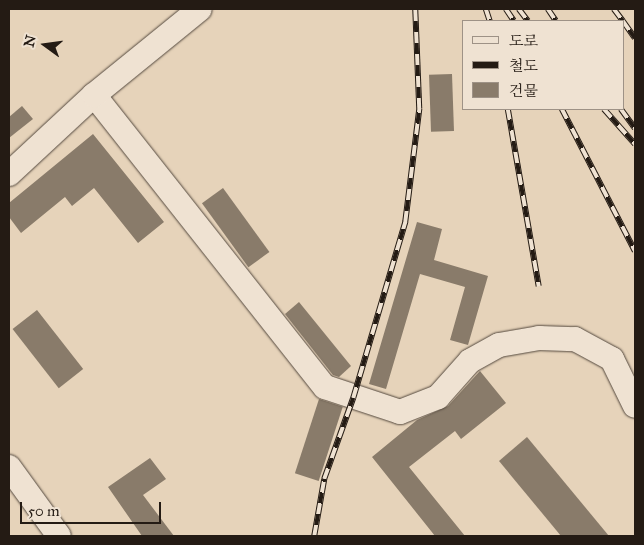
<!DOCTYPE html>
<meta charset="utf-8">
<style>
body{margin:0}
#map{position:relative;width:644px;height:545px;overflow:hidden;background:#e6d3ba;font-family:"IM FELL Great Primer","Noto Serif KR",serif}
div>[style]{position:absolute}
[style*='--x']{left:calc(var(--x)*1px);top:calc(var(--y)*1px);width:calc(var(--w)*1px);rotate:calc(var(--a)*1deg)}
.building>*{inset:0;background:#897b6a;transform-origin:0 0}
.roads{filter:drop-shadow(0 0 1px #54493e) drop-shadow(0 0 1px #54493e)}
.minor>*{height:24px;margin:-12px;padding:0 12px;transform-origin:12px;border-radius:12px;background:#efe2d2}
.rail>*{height:5.5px;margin-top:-2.75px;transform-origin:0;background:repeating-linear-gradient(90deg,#efe2d2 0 11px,#241b14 0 22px);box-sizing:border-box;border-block:1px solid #241b14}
span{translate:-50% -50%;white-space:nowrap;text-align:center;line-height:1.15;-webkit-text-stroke:5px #efe2d2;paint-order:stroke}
.frame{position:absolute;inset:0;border:10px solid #241b14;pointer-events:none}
.legend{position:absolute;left:462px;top:20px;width:162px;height:90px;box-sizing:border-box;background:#efe2d2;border:1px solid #9e9286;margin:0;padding:6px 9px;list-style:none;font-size:15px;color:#241b14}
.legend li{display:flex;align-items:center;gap:10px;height:25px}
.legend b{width:25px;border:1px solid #9e9286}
.north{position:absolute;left:20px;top:20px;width:50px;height:50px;-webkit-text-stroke:4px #efe2d2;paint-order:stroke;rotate:284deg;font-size:14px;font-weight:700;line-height:20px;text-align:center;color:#241b14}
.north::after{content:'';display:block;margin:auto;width:18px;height:22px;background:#241b14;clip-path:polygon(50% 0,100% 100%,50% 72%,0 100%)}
.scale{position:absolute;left:20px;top:502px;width:141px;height:22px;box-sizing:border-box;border:2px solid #241b14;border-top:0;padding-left:6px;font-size:15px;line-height:18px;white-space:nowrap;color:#241b14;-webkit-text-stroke:4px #efe2d2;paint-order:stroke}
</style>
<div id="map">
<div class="building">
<i style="left:452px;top:74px;width:57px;height:23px;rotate:88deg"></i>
<i style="clip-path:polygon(22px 106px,33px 119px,9px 138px,9px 117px)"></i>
<i style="clip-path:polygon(93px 134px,164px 222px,138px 243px,94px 188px,72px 206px,65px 197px,21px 233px,9px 217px,9px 203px)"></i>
<i style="left:223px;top:188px;width:79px;height:26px;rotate:54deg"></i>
<i style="clip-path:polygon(417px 222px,442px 229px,434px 260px,488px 276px,468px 345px,450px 340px,465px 287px,420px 274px,386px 389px,369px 384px)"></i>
<i style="clip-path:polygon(299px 302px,351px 366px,339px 377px,333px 375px,285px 314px)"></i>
<i style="left:37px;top:310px;width:75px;height:31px;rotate:52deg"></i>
<i style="clip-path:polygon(480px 371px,506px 403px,461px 439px,455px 431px,409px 467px,465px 536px,435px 536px,372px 457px,417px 420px,448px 406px)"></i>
<i style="left:319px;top:399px;width:25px;height:78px;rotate:18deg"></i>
<i style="clip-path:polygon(527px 437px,609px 536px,561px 536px,499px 461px)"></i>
<i style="clip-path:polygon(150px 458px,166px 479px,143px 495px,174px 536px,142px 536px,108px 487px)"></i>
</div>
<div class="roads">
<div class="minor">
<i style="--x:94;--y:95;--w:372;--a:51.7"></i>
<i style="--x:325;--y:387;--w:79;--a:18.4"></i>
<i style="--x:400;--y:412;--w:41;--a:-21.5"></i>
<i style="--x:438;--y:397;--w:48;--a:-48.4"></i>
<i style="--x:470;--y:361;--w:33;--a:-29"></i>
<i style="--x:499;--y:345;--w:41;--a:-9.9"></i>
<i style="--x:539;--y:338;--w:36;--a:2"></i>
<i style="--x:575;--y:339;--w:42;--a:28.4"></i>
<i style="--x:612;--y:359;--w:52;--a:63.9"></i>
<i style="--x:9;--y:174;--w:116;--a:-42.9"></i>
<i style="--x:94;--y:95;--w:136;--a:-39.1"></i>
<i style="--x:9;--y:467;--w:85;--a:54.1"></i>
</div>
</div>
<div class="rail">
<i style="--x:486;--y:9;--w:13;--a:72"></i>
<i style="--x:506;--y:9;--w:14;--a:56"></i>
<i style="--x:519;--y:9;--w:15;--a:53"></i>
<i style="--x:548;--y:9;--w:14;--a:56"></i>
<i style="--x:614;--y:9;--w:15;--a:53"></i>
<i style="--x:623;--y:21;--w:21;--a:55"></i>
<i style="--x:508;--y:109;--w:180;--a:80.1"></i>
<i style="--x:562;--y:109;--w:160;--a:62.8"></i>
<i style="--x:604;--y:109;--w:47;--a:48.5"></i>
<i style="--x:621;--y:109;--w:24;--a:54"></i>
<i style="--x:314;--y:536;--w:58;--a:-80"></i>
<i style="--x:324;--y:479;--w:86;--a:-70.3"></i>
<i style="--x:353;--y:398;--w:184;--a:-73.5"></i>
<i style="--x:405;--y:222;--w:114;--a:-82.9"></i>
<i style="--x:419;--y:109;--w:100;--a:-92.3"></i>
</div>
<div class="frame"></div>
<ul class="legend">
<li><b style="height:6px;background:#efe2d2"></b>도로</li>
<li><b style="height:6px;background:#241b14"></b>철도</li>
<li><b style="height:14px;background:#897b6a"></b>건물</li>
</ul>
<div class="north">N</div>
<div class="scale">50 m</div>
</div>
